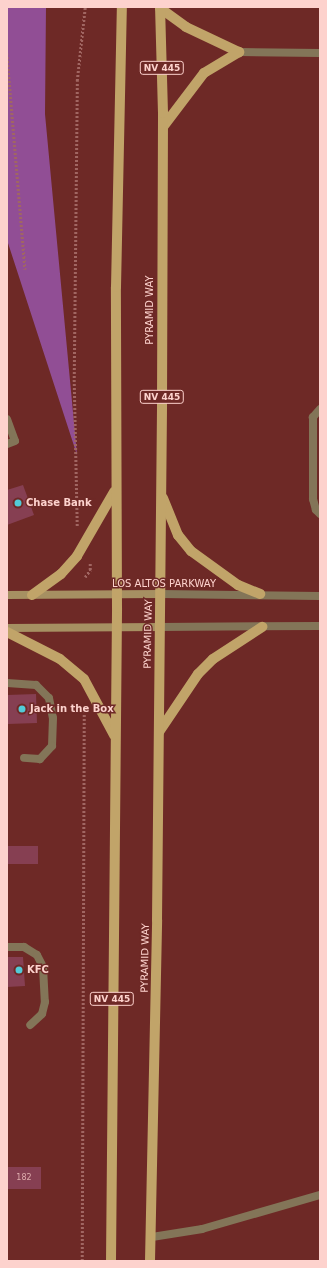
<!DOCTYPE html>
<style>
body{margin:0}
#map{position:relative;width:327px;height:1268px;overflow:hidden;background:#6e2926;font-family:"DejaVu Sans",sans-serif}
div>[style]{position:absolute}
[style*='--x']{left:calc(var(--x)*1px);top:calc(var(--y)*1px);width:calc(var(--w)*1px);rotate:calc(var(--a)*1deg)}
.green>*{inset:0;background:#914e95}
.building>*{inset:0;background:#863f52;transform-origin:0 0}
.path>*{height:2.5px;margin-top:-1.25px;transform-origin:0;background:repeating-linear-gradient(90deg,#a16662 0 2px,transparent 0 4px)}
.lane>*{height:8px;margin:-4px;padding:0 4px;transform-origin:4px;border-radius:4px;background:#837558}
.street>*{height:8px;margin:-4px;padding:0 4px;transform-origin:4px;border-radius:4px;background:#837558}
.secondary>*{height:8px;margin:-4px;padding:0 4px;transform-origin:4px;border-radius:4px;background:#a69062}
.primary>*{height:10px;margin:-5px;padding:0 5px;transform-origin:5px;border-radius:5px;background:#c1a469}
.dots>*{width:11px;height:11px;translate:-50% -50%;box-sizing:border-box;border:2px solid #6e2926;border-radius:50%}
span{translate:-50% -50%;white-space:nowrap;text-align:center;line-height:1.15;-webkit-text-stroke:3px #6e2926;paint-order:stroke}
.number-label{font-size:8px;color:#dfadae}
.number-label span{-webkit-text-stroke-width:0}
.shield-label span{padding:1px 3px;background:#6e2926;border:1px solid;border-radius:3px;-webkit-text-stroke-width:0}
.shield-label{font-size:9px;color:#fdd2cd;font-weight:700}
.street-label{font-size:10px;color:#fdd2cd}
.poi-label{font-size:10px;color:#fdd2cd;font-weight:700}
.left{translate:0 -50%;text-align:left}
.frame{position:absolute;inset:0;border:8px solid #fdd2cd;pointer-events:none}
</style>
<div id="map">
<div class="green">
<i style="clip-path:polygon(7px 7px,46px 7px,45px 114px,77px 455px,7px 240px)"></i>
</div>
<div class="building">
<i style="clip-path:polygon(23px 485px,34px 515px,7px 525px,7px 490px)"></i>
<i style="left:36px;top:694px;width:29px;height:29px;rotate:88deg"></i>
<i style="left:7px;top:846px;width:31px;height:18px"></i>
<i style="clip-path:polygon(7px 957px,23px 957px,25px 986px,7px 987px)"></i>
<i style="left:41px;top:1167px;width:22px;height:34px;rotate:90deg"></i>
</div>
<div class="path">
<i style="--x:7;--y:53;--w:217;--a:85.2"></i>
<i style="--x:77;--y:526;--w:148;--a:-91.2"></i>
<i style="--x:74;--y:378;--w:297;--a:-89.4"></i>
<i style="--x:77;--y:81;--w:74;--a:-83.8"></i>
<i style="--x:85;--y:577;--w:9;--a:-54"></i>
<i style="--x:90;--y:570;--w:8;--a:-90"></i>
<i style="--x:82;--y:1261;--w:551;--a:-89.79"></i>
</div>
<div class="lane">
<i style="--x:239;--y:52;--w:81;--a:0.7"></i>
<i style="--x:320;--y:409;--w:11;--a:131"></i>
<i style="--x:313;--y:417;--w:82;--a:90"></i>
<i style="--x:313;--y:499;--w:11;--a:75"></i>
<i style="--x:316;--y:510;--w:6;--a:45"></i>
<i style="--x:7;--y:419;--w:23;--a:70"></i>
<i style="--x:15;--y:441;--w:9;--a:159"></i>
<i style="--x:7;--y:683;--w:29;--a:4"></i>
<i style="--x:36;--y:685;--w:18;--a:45"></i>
<i style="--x:49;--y:698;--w:20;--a:79"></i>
<i style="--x:53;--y:718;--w:28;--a:92"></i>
<i style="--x:52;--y:746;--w:18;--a:133"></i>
<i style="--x:40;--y:759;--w:16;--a:-176"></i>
<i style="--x:7;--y:947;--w:17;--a:0"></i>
<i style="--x:24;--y:947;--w:15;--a:32"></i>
<i style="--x:37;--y:955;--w:13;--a:63"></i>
<i style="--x:43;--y:967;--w:35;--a:87"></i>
<i style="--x:45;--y:1002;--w:12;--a:104"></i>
<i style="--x:42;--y:1014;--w:16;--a:137"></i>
<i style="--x:152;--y:1237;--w:51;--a:-9.1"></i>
<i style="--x:202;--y:1229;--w:123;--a:-16.1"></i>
</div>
<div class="street">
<i style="--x:160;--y:594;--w:160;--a:0.7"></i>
<i style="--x:160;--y:627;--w:160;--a:-0.4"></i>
</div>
<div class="secondary">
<i style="--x:7;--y:595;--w:153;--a:-0.4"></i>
<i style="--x:7;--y:628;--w:153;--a:-0.4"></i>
</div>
<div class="primary">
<i style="--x:160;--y:8;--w:32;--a:36"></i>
<i style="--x:186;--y:27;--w:59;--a:25.3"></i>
<i style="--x:163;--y:127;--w:68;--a:-52.8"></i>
<i style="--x:204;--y:73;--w:41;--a:-31"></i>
<i style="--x:163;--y:498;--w:40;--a:68"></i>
<i style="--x:178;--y:535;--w:21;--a:51"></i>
<i style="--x:191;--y:551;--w:58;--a:35.9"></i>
<i style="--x:238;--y:585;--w:24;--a:22"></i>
<i style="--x:32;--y:595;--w:36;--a:-36"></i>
<i style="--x:61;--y:574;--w:24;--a:-48"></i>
<i style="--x:77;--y:556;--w:74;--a:-60"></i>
<i style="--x:7;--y:632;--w:59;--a:27"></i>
<i style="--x:60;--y:659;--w:31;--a:40"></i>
<i style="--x:84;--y:679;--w:64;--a:61.8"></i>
<i style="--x:159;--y:732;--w:70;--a:-56.1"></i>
<i style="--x:198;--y:674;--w:21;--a:-45"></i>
<i style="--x:213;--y:659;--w:59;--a:-33.1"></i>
<i style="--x:111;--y:1261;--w:653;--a:-89.47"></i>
<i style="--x:117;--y:608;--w:321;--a:-90.2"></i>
<i style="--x:116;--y:287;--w:280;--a:-88.8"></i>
<i style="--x:150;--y:1261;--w:341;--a:-88.8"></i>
<i style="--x:157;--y:920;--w:515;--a:-89.44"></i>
<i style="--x:162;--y:405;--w:292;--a:-89.8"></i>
<i style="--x:163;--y:113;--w:106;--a:-91.6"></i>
</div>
<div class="dots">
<i style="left:18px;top:503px;background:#52cbd8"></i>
<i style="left:22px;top:709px;background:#52cbd8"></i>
<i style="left:19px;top:970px;background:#52cbd8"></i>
</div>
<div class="number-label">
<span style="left:24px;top:1178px">182</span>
</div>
<div class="shield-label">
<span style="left:162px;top:68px">NV 445</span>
<span style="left:162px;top:397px">NV 445</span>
<span style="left:112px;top:999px">NV 445</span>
</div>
<div class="street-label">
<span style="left:150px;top:310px;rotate:-90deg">PYRAMID WAY</span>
<span style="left:164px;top:584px">LOS ALTOS PARKWAY</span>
<span style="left:148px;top:634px;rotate:-89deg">PYRAMID WAY</span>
<span style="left:145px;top:958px;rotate:-89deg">PYRAMID WAY</span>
</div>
<div class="poi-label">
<span class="left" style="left:26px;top:503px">Chase Bank</span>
<span class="left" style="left:30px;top:709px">Jack in the Box</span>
<span class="left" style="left:27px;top:970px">KFC</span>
</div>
<div class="frame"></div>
</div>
